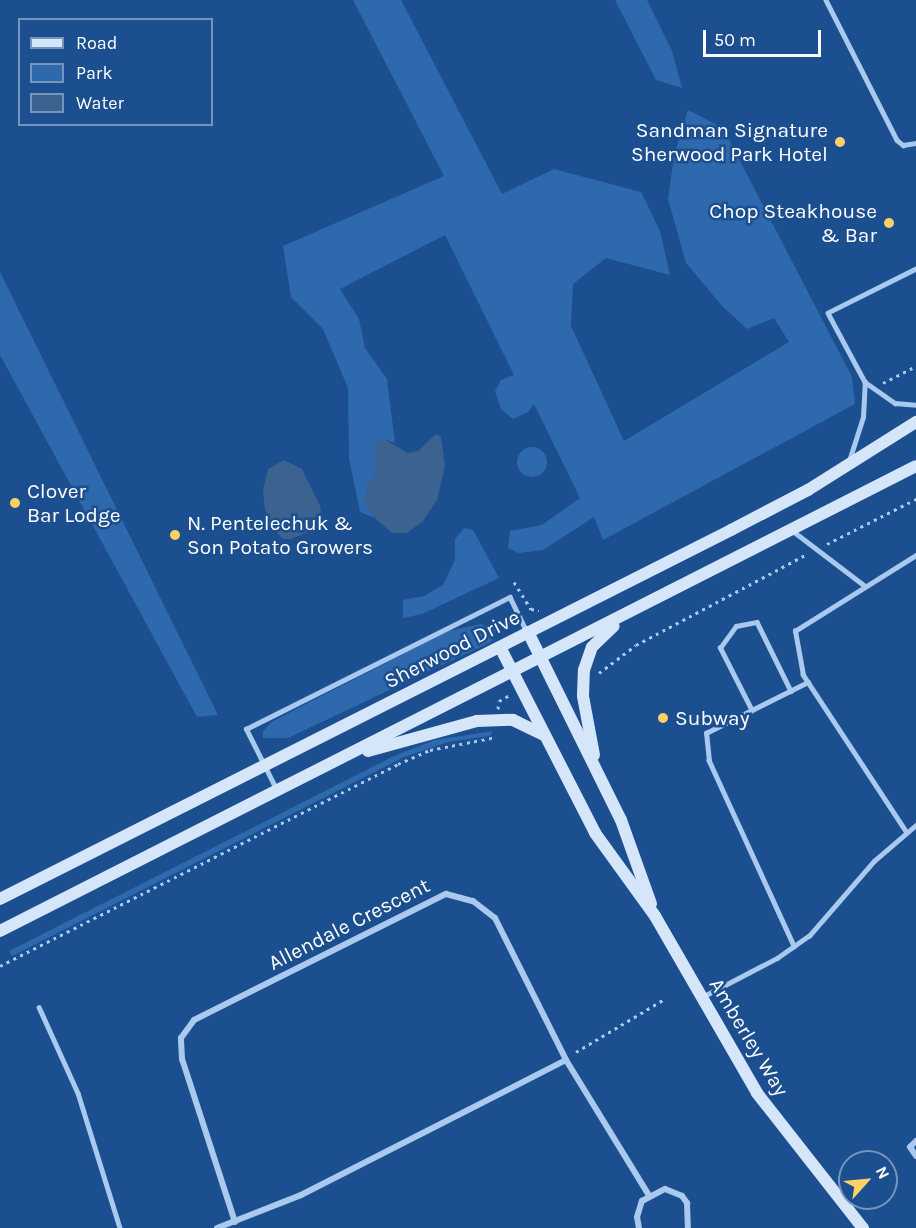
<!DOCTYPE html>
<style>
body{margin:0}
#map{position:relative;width:916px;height:1228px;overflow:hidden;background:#1b4f8f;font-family:Karla,sans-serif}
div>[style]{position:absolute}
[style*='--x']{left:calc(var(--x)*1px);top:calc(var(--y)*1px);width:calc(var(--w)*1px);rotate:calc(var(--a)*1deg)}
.green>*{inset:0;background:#2e69ad}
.round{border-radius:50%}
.water>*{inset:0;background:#3c6290}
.path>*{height:3px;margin-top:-1.5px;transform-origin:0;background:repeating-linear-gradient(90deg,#a9c9ee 0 3px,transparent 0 7.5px)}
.lane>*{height:4.5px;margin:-2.25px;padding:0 2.25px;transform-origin:2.25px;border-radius:2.25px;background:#a9c9ee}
.street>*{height:6px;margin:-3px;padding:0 3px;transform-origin:3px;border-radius:3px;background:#a9c9ee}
.secondary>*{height:12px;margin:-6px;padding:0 6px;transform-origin:6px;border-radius:6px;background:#d6e6fa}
.dots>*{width:16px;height:16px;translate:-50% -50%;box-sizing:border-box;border:3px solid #1b4f8f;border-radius:50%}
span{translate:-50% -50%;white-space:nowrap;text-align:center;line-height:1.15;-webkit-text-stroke:5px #1b4f8f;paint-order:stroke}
.poi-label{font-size:21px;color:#fff}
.right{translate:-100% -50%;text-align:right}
.left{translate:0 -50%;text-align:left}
.street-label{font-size:21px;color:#fff}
.legend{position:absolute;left:18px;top:18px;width:195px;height:108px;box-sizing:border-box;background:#1b4f8f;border:2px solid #7695bc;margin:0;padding:8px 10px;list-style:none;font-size:18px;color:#fff}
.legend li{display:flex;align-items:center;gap:12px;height:30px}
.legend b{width:30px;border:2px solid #7695bc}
.north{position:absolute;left:838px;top:1150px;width:60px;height:60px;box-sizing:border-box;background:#1b4f8f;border:2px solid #7695bc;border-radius:50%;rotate:63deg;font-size:16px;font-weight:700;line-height:24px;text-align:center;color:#fff}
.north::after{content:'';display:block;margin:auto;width:21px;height:27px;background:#ffd166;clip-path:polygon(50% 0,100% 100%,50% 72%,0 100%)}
.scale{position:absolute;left:703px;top:30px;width:118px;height:27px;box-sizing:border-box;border:3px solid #fff;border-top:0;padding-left:8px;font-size:18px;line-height:21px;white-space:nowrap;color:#fff;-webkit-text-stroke:4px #1b4f8f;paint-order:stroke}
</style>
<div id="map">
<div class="green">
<i style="clip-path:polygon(353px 0,401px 0,502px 194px,554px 169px,641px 192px,660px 231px,670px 275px,606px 258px,573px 284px,571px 326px,624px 441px,789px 342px,774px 318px,747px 329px,722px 306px,686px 263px,668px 199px,674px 156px,688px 110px,723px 128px,852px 377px,855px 404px,603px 540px,594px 517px,543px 550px,519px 553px,508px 548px,510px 531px,542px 525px,580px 498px,534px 404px,528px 412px,513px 419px,501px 409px,495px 391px,501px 380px,514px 375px,445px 235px,340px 289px,359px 319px,365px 348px,387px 379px,395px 443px,384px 439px,375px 443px,375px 476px,364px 501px,375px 518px,360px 512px,349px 458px,348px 388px,323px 329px,291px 297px,283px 246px,444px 176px)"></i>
<i style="clip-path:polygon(615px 0,647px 0,672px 51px,682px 88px,656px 80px)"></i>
<i style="clip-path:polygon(0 272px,1px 274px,218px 715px,197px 717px,0 355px)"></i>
<i class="round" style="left:517px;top:447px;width:30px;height:30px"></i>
<i style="clip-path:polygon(464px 528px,473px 530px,499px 578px,422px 614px,403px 618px,403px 600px,424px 596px,443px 585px,455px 560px,455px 539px)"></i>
<i style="clip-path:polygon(481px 624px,497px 630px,491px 642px,288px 738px,263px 738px,263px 731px,273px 721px,448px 631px)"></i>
<i style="clip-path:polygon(493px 731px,490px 736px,448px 742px,404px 757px,12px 956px,9px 951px,394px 756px,435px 740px)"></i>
</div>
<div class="water">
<i style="clip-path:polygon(436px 434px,441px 437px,445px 466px,437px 500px,423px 521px,407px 533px,392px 533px,375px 518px,364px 501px,367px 486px,375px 476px,375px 442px,384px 439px,408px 453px,418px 451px)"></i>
<i style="clip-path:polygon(284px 460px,302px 469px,321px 508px,319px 523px,313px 530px,291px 539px,283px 539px,274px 529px,265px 510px,263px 490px,268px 469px)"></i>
</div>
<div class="path">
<i style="--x:883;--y:383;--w:37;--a:-27"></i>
<i style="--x:827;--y:544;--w:100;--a:-26.8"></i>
<i style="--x:514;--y:582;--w:32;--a:58"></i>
<i style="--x:531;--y:609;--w:8;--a:7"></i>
<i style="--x:599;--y:673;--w:46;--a:-37.1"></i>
<i style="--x:636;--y:645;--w:194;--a:-28"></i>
<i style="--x:498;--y:709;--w:8;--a:-83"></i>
<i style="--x:499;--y:701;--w:13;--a:-29"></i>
<i style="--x:0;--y:966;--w:446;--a:-26.9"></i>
<i style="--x:398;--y:764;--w:35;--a:-24"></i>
<i style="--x:430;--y:750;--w:67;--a:-11.1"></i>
<i style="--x:576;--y:1052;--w:101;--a:-30.9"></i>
</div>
<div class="lane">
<i style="--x:826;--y:0;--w:157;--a:63.1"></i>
<i style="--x:897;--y:140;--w:8;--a:40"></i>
<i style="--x:903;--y:145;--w:13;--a:-9"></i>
<i style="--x:916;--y:269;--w:98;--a:153.4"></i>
<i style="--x:828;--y:313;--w:78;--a:61.8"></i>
<i style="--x:865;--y:382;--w:37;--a:35"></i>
<i style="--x:895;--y:403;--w:21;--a:5"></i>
<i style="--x:849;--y:461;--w:46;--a:-72.3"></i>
<i style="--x:863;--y:417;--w:35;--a:-87"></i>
<i style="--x:793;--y:531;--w:89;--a:37.3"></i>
<i style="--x:752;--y:711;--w:71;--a:-116.9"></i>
<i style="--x:720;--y:648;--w:27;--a:-54"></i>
<i style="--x:736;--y:626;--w:21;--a:-11"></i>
<i style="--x:757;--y:622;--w:77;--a:63.8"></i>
<i style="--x:276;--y:789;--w:67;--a:-116.6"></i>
<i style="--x:246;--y:729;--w:295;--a:-26.6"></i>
<i style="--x:510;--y:597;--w:37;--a:64"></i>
<i style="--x:906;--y:832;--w:188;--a:-123.3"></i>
<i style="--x:803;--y:675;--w:45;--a:-100.3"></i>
<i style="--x:795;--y:631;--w:143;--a:-32.1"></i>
<i style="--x:794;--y:947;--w:205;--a:-114.6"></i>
<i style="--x:709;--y:761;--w:28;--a:-96"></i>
<i style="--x:706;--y:733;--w:114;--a:-26.6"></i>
<i style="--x:704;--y:996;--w:82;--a:-27.5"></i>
<i style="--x:777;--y:958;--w:39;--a:-35"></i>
<i style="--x:809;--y:936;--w:99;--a:-49.1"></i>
<i style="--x:874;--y:861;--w:55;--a:-40.6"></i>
<i style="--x:39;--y:1007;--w:94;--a:65.6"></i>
<i style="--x:78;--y:1093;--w:141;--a:72.7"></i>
</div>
<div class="street">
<i style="--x:916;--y:1141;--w:8;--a:135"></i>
<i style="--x:910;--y:1147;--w:11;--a:56"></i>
<i style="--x:235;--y:1222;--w:171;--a:-108"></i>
<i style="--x:182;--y:1059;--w:21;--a:-93"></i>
<i style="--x:181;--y:1038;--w:22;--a:-54"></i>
<i style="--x:194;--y:1020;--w:282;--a:-26.6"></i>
<i style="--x:446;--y:894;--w:28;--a:15"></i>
<i style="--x:473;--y:901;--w:28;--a:38"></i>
<i style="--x:495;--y:918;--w:159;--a:63.4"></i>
<i style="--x:566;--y:1060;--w:157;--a:58.5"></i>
<i style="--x:217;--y:1228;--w:90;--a:-21.4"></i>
<i style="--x:301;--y:1195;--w:297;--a:-27"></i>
<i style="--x:639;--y:1228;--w:11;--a:-100"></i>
<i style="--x:637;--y:1217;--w:17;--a:-73"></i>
<i style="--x:642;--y:1201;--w:26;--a:-28"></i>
<i style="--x:665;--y:1189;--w:18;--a:22"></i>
<i style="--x:682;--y:1196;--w:9;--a:54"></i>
<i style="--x:687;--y:1203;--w:25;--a:88"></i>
</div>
<div class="secondary">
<i style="--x:528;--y:632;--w:210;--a:63.7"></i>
<i style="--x:621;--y:820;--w:89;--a:70.3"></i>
<i style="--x:500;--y:647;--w:209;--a:62.9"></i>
<i style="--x:595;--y:833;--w:102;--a:54.1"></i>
<i style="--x:655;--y:916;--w:204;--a:60"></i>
<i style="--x:757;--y:1093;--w:172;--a:51.9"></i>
<i style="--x:368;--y:751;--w:113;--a:-15.4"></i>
<i style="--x:477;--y:721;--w:36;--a:-2"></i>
<i style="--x:513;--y:720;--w:34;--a:26"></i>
<i style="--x:594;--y:755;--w:60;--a:-100.6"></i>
<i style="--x:583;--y:696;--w:26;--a:-88"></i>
<i style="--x:584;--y:670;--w:24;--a:-71"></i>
<i style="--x:592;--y:647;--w:30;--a:-44"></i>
<i style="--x:0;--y:899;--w:819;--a:-26.78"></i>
<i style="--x:731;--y:530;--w:87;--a:-27.5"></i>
<i style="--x:808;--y:490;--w:128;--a:-32.2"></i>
<i style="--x:0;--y:931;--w:1027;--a:-26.91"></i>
</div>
<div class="dots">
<i style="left:840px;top:142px;background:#ffd166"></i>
<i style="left:889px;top:223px;background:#ffd166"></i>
<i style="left:15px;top:503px;background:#ffd166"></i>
<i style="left:175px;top:535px;background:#ffd166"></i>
<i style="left:663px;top:718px;background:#ffd166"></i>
</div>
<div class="poi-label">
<span class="right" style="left:828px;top:142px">Sandman Signature<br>Sherwood Park Hotel</span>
<span class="right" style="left:877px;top:223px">Chop Steakhouse<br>&amp; Bar</span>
<span class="left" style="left:27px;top:503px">Clover<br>Bar Lodge</span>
<span class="left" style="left:187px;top:535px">N. Pentelechuk &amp;<br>Son Potato Growers</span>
<span class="left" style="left:675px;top:718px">Subway</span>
</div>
<div class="street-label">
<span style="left:452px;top:649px;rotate:-27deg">Sherwood Drive</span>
<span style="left:349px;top:924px;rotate:-27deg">Allendale Crescent</span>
<span style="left:749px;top:1037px;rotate:59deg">Amberley Way</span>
</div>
<ul class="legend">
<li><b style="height:8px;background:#d6e6fa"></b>Road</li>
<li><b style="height:16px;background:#2e69ad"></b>Park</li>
<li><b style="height:16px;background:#3c6290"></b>Water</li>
</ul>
<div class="north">N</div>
<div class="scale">50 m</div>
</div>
